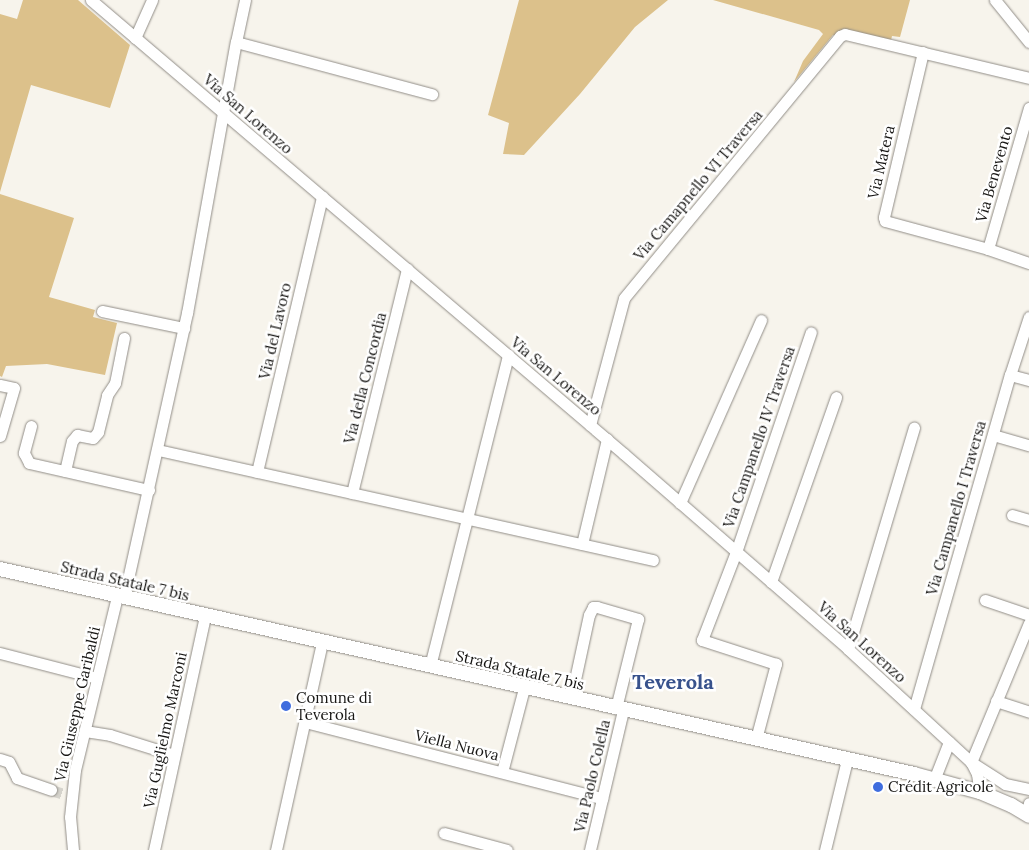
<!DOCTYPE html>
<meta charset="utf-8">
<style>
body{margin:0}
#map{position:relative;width:1029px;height:850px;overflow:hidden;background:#f7f4ec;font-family:Lora,serif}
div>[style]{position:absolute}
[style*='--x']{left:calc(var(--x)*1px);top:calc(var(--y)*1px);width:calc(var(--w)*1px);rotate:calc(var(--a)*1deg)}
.green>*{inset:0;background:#dcc18b}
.minor-tunnel>*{height:11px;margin-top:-5.5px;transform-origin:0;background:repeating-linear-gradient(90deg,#d5d3cc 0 11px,transparent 0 16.5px)}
.roads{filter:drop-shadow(0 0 1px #918d87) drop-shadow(0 0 1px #918d87)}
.minor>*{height:11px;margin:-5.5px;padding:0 5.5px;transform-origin:5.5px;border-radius:5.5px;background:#fff}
.major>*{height:14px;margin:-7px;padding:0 7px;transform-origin:7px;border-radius:7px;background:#fff}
.dots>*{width:14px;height:14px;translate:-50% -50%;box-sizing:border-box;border:2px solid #fff;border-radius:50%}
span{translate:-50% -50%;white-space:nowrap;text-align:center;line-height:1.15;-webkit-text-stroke:5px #fff;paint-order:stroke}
.street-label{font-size:15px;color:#171614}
.poi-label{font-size:15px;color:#171614}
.left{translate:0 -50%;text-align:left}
.district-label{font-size:20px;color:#38528c;font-weight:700}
</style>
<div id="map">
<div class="green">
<i style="clip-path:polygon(23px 0,78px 0,130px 45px,110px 108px,31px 85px,0 192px,0 14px,17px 19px)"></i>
<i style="clip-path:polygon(519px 0,668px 0,635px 27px,580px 94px,524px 155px,503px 154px,509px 123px,488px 115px)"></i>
<i style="clip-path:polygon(713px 0,910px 0,900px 37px,892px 36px,889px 49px,833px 35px,794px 82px,803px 61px,823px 34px,819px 30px)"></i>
<i style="clip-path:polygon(0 194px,74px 218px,49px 297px,95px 310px,93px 317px,117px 323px,105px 375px,47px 364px,6px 366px,2px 377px,0 376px)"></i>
</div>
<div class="minor-tunnel">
<i style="--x:51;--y:790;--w:14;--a:17"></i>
</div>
<div class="roads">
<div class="minor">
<i style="--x:91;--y:0;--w:700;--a:40.42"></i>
<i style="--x:624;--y:454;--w:297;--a:41"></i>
<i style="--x:848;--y:649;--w:167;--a:42.6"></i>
<i style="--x:971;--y:762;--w:13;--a:63"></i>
<i style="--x:977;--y:774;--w:18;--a:81"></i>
<i style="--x:995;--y:0;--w:54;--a:51"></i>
<i style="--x:135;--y:38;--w:42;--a:-65.9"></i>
<i style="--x:236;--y:42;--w:203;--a:14.9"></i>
<i style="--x:923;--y:52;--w:170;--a:103.3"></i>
<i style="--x:884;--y:217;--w:4;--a:76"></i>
<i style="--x:885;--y:221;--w:107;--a:15.2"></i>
<i style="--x:988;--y:249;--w:43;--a:18.9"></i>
<i style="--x:988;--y:249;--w:147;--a:-73.8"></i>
<i style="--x:102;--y:311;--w:84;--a:11.7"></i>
<i style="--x:1010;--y:375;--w:20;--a:15"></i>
<i style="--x:0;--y:385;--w:14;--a:12"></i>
<i style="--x:14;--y:388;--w:50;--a:106.3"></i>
<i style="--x:590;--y:425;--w:131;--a:-75"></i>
<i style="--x:624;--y:298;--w:340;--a:-50.5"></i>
<i style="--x:840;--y:36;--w:5;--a:-22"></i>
<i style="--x:845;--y:34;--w:189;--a:13.4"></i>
<i style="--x:31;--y:426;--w:28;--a:105"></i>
<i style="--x:24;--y:453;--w:11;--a:63"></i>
<i style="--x:29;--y:463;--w:123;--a:12.7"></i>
<i style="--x:993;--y:435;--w:37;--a:16"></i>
<i style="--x:158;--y:450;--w:507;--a:12.53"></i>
<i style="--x:65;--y:471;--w:31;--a:-77"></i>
<i style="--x:72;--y:441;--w:8;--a:-50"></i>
<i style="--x:77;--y:435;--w:16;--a:11"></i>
<i style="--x:93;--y:438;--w:8;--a:-50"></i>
<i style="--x:98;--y:432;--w:38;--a:-76"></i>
<i style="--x:107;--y:395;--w:14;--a:-56"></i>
<i style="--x:115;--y:383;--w:46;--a:-78.7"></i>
<i style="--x:257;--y:472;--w:283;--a:-76.7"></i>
<i style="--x:352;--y:493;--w:231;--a:-76.2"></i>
<i style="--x:680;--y:503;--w:200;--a:-66.1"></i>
<i style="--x:1012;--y:515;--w:18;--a:16"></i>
<i style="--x:582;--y:544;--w:108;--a:-76.6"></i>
<i style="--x:771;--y:582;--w:196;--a:-70.6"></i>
<i style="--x:124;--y:597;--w:291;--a:-77.5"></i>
<i style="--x:187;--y:313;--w:275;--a:-79.8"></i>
<i style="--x:236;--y:42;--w:43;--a:-77.9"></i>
<i style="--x:985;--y:600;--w:46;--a:18.8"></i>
<i style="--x:1029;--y:623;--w:151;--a:112.6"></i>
<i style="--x:971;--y:762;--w:40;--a:32.9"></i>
<i style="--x:1005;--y:784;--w:25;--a:12"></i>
<i style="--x:848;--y:649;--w:231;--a:-73.4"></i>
<i style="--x:0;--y:653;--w:100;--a:14.5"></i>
<i style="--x:430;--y:666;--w:321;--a:-75.9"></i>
<i style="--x:571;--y:698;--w:85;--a:-77.8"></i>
<i style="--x:589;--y:615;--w:9;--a:-63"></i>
<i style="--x:593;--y:607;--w:4;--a:0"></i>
<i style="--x:597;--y:607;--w:43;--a:16.3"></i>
<i style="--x:638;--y:619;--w:92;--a:103.9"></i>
<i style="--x:996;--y:701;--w:35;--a:18"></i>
<i style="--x:914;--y:709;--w:348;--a:-74"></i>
<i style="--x:1010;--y:375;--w:61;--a:-71.9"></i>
<i style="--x:305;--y:722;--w:307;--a:14.4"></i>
<i style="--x:85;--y:731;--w:25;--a:9"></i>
<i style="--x:110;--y:735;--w:67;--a:17.4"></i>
<i style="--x:756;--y:739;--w:78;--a:-75.1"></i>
<i style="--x:776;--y:664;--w:78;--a:-162"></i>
<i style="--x:702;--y:640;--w:94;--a:-68.9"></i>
<i style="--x:736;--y:552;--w:232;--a:-71.2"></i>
<i style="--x:0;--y:759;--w:9;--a:18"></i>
<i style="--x:9;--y:762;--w:18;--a:63"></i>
<i style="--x:17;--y:778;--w:36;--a:19"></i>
<i style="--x:502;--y:772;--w:87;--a:-75.3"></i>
<i style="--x:934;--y:780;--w:41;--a:-68.5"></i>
<i style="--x:1027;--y:815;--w:12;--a:-81"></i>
<i style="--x:444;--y:833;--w:65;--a:15.1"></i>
<i style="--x:73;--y:850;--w:33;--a:-95"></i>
<i style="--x:70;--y:817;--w:47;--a:-83.9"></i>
<i style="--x:75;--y:770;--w:179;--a:-76.4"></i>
<i style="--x:154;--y:850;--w:239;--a:-77.7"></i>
<i style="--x:276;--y:850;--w:213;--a:-77.5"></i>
<i style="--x:590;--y:850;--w:144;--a:-76.7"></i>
<i style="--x:825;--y:850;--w:93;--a:-76.3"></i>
</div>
<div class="major">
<i style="--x:0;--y:569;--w:937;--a:12.64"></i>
<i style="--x:914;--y:774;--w:68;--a:15.3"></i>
<i style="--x:980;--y:792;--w:34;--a:23"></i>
<i style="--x:1011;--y:805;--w:21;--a:31"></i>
</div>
</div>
<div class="dots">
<i style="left:286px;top:706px;background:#3f6dde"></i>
<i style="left:878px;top:787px;background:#3f6dde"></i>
</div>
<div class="street-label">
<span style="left:248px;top:114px;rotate:41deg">Via San Lorenzo</span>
<span style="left:881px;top:162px;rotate:-77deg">Via Matera</span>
<span style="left:994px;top:174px;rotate:-74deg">Via Benevento</span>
<span style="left:698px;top:185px;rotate:-50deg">Via Camapnello VI Traversa</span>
<span style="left:275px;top:331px;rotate:-77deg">Via del Lavoro</span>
<span style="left:556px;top:376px;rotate:40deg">Via San Lorenzo</span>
<span style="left:365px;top:378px;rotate:-76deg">Via della Concordia</span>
<span style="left:759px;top:437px;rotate:-71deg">Via Campanello IV Traversa</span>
<span style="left:956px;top:508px;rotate:-74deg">Via Campanello I Traversa</span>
<span style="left:125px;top:581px;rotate:13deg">Strada Statale 7 bis</span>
<span style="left:862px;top:642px;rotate:42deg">Via San Lorenzo</span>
<span style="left:520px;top:670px;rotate:13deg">Strada Statale 7 bis</span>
<span style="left:77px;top:704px;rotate:-77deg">Via Giuseppe Garibaldi</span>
<span style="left:165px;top:730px;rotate:-78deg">Via Guglielmo Marconi</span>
<span style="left:457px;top:745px;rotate:14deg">Viella Nuova</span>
<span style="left:592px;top:776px;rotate:-77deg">Via Paolo Colella</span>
</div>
<div class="poi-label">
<span class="left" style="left:296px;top:706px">Comune di<br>Teverola</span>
<span class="left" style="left:888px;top:787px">Crédit Agricole</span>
</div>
<div class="district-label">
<span style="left:673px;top:681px">Teverola</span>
</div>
</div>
